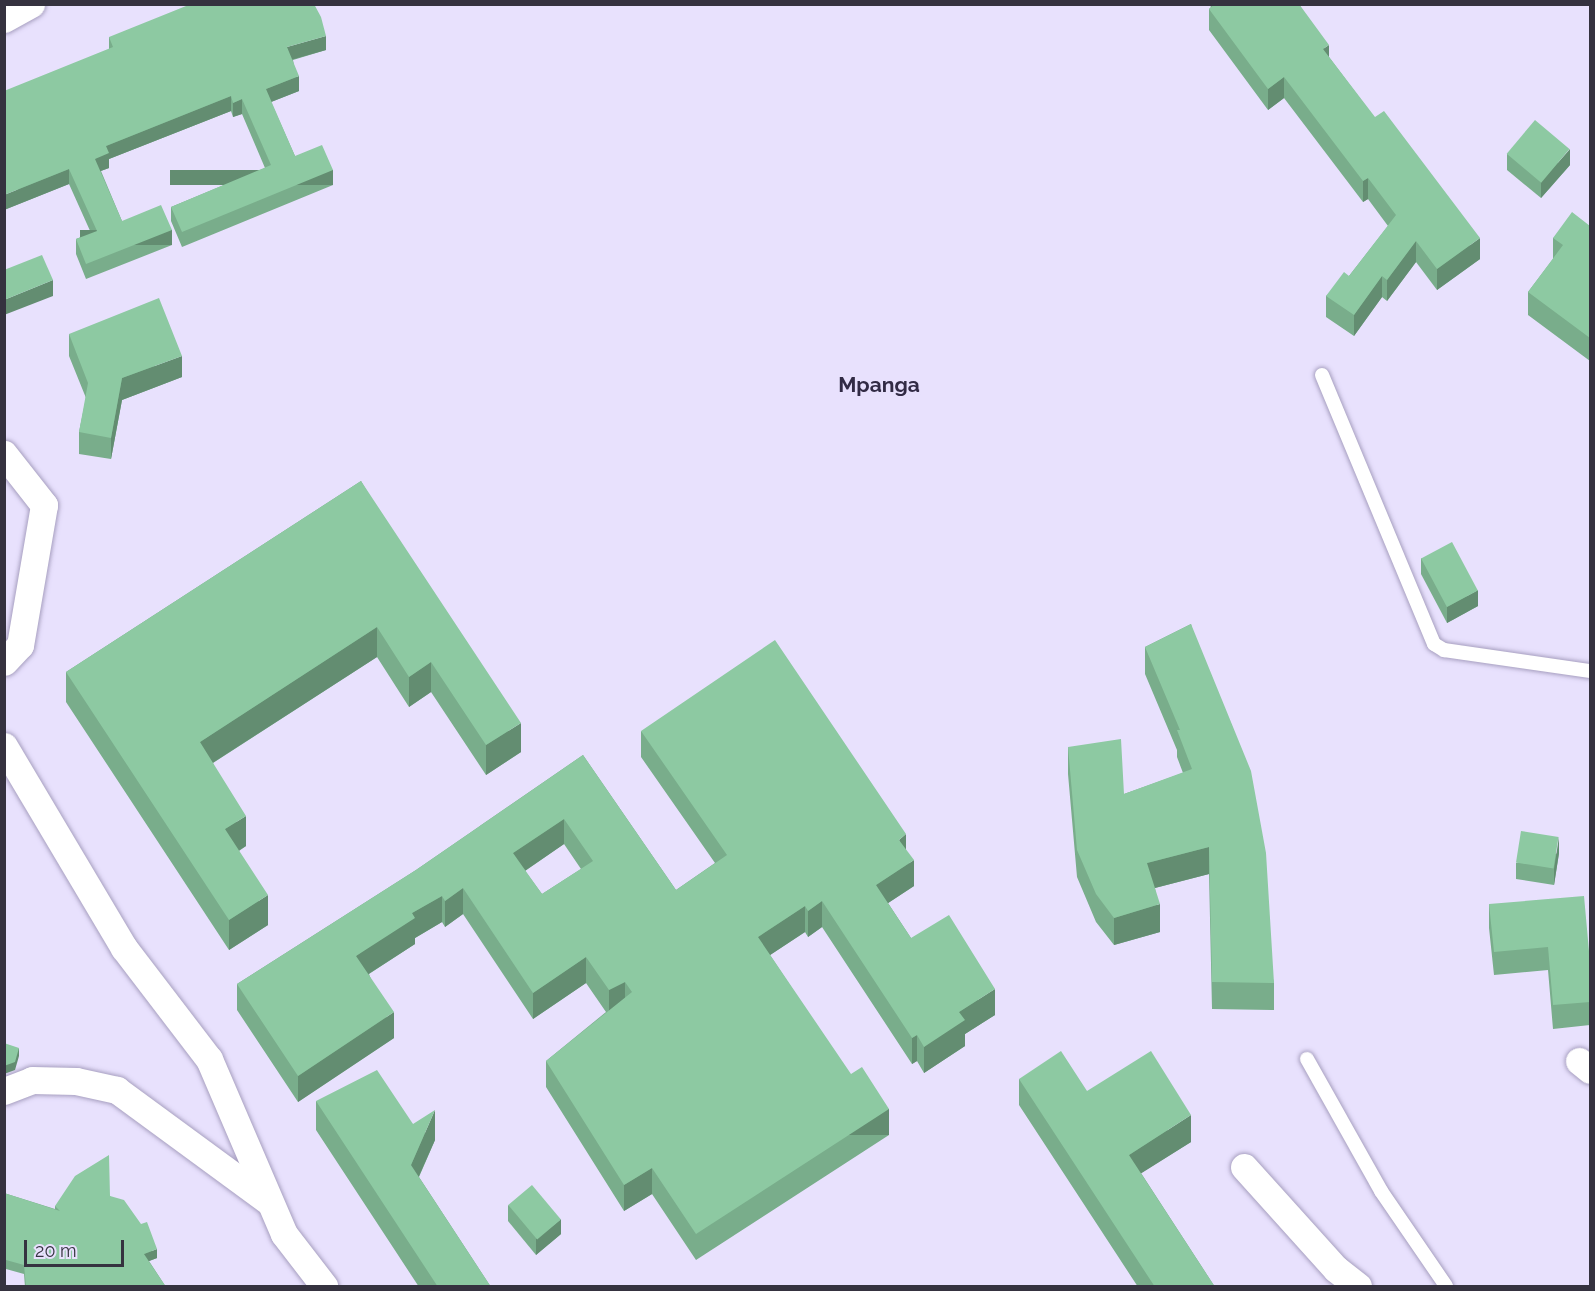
<!DOCTYPE html>
<style>
body{margin:0}
#map{position:relative;width:1595px;height:1291px;overflow:hidden;background:#e8e1fd;font-family:Raleway,sans-serif}
div>[style]{position:absolute}
[style*='--x']{left:calc(var(--x)*1px);top:calc(var(--y)*1px);width:calc(var(--w)*1px);rotate:calc(var(--a)*1deg)}
.roads{filter:drop-shadow(0 0 2px #a79fc0) drop-shadow(0 0 2px #a79fc0)}
.service>*{height:14px;margin:-7px;padding:0 7px;transform-origin:7px;border-radius:7px;background:#fff}
.minor>*{height:27px;margin:-13.5px;padding:0 13.5px;transform-origin:13.5px;border-radius:13.5px;background:#fff}
.wall>*{inset:0;background:#79ad8b}
.shaded-wall>*{inset:0;background:#638d71;transform-origin:0 0}
.building>*{inset:0;background:#8dc9a2;transform-origin:0 0}
span{translate:-50% -50%;white-space:nowrap;text-align:center;line-height:1.15;-webkit-text-stroke:6px #e8e1fd;paint-order:stroke}
.neighbourhood-label{font-size:21px;color:#322b45;font-weight:700}
.frame{position:absolute;inset:0;border:6px solid #35323f;pointer-events:none}
.scale{position:absolute;left:24px;top:1240px;width:100px;height:27px;box-sizing:border-box;border:3px solid #35323f;border-top:0;padding-left:8px;font-size:18px;line-height:21px;white-space:nowrap;color:#35323f;-webkit-text-stroke:4px #e8e1fd;paint-order:stroke}
</style>
<div id="map">
<div class="roads">
<div class="service">
<i style="--x:1322;--y:375;--w:291;--a:67.4"></i>
<i style="--x:1434;--y:644;--w:12;--a:31"></i>
<i style="--x:1444;--y:650;--w:148;--a:8.2"></i>
<i style="--x:1307;--y:1059;--w:151;--a:60.7"></i>
<i style="--x:1381;--y:1191;--w:115;--a:55.6"></i>
</div>
<div class="minor">
<i style="--x:4;--y:19;--w:31;--a:-29"></i>
<i style="--x:4;--y:454;--w:65;--a:51.9"></i>
<i style="--x:44;--y:505;--w:142;--a:99.7"></i>
<i style="--x:20;--y:645;--w:23;--a:133"></i>
<i style="--x:4;--y:746;--w:235;--a:59.3"></i>
<i style="--x:124;--y:948;--w:140;--a:52.6"></i>
<i style="--x:209;--y:1059;--w:190;--a:66.8"></i>
<i style="--x:284;--y:1234;--w:66;--a:52.4"></i>
<i style="--x:1579;--y:1061;--w:14;--a:39"></i>
<i style="--x:4;--y:1091;--w:30;--a:-21"></i>
<i style="--x:32;--y:1080;--w:44;--a:1.3"></i>
<i style="--x:76;--y:1081;--w:42;--a:12.4"></i>
<i style="--x:117;--y:1090;--w:186;--a:36.3"></i>
<i style="--x:1244;--y:1167;--w:137;--a:48"></i>
<i style="--x:1336;--y:1269;--w:28;--a:38"></i>
</div>
</div>
<div class="wall">
<i style="clip-path:polygon(1209px 4px,1299px 4px,1329px 57px,1480px 259px,1437px 290px,1416px 262px,1387px 301px,1382px 297px,1354px 336px,1326px 317px,1326px 296px,1349px 276px,1388px 226px,1368px 199px,1363px 202px,1284px 98px,1268px 110px,1209px 30px,1209px 9px,1211px 7px)"></i>
<i style="clip-path:polygon(109px 37px,326px 50px,293px 60px,299px 91px,271px 102px,295px 156px,333px 185px,182px 247px,171px 221px,171px 207px,265px 168px,242px 114px,233px 117px,231px 111px,109px 159px,109px 168px,101px 171px,122px 221px,172px 245px,86px 279px,76px 254px,76px 239px,91px 233px,69px 184px,4px 210px,109px 49px)"></i>
<i style="clip-path:polygon(1507px 154px,1570px 165px,1541px 198px,1507px 170px)"></i>
<i style="clip-path:polygon(1590px 226px,1590px 361px,1528px 315px,1528px 292px,1553px 259px,1553px 238px)"></i>
<i style="clip-path:polygon(69px 334px,182px 377px,122px 400px,111px 459px,79px 454px,79px 432px,86px 398px,69px 356px)"></i>
<i style="clip-path:polygon(361px 481px,521px 752px,486px 775px,431px 692px,409px 707px,377px 657px,213px 763px,246px 846px,239px 851px,268px 925px,229px 950px,66px 702px,66px 672px)"></i>
<i style="clip-path:polygon(1421px 558px,1478px 606px,1447px 623px,1421px 574px)"></i>
<i style="clip-path:polygon(1191px 624px,1274px 983px,1274px 1010px,1212px 1009px,1209px 874px,1155px 888px,1160px 932px,1114px 945px,1096px 922px,1077px 877px,1068px 774px,1068px 747px,1124px 794px,1183px 773px,1177px 757px,1177px 750px,1145px 674px,1145px 647px)"></i>
<i style="clip-path:polygon(evenodd,641px 731px,906px 850px,914px 886px,888px 903px,911px 938px,995px 1015px,965px 1034px,965px 1046px,924px 1073px,917px 1061px,912px 1064px,822px 927px,808px 937px,805px 932px,770px 955px,889px 1135px,696px 1260px,652px 1194px,624px 1211px,546px 1087px,546px 1061px,606px 1012px,586px 983px,533px 1019px,463px 914px,445px 927px,442px 922px,415px 938px,415px 944px,369px 974px,394px 1038px,298px 1102px,237px 1010px,237px 984px,416px 870px,583px 755px,676px 890px,715px 863px,641px 757px,641px 731px,564px 844px,581px 869px,542px 894px,525px 871px,564px 844px)"></i>
<i style="clip-path:polygon(1559px 853px,1554px 885px,1516px 879px,1516px 863px)"></i>
<i style="clip-path:polygon(1489px 904px,1590px 962px,1590px 1025px,1553px 1029px,1548px 970px,1494px 975px,1489px 928px)"></i>
<i style="clip-path:polygon(1019px 1079px,1087px 1091px,1191px 1142px,1141px 1173px,1215px 1287px,1138px 1287px,1019px 1105px)"></i>
<i style="clip-path:polygon(316px 1101px,413px 1124px,435px 1140px,419px 1177px,491px 1287px,419px 1287px,316px 1130px)"></i>
<i style="clip-path:polygon(4px 1193px,55px 1209px,55px 1206px,110px 1196px,157px 1258px,149px 1261px,166px 1287px,25px 1287px,24px 1274px,6px 1269px,6px 1256px,4px 1255px)"></i>
<i style="clip-path:polygon(508px 1205px,561px 1234px,536px 1255px,508px 1221px)"></i>
</div>
<div class="shaded-wall">
<i style="clip-path:polygon(326px 36px,326px 50px,287px 61px,287px 47px)"></i>
<i style="clip-path:polygon(1329px 45px,1329px 66px,1323px 49px)"></i>
<i style="clip-path:polygon(299px 76px,299px 91px,266px 104px,266px 89px)"></i>
<i style="clip-path:polygon(1284px 77px,1284px 98px,1268px 110px,1268px 89px)"></i>
<i style="clip-path:polygon(231px 96px,231px 111px,109px 159px,109px 168px,95px 173px,95px 159px,106px 146px)"></i>
<i style="clip-path:polygon(242px 99px,242px 114px,233px 117px,233px 103px)"></i>
<i style="clip-path:polygon(1570px 149px,1570px 165px,1541px 198px,1541px 182px)"></i>
<i style="clip-path:polygon(69px 169px,69px 184px,4px 210px,4px 195px)"></i>
<i style="left:333px;top:170px;width:15px;height:163px;rotate:90deg"></i>
<i style="clip-path:polygon(1368px 178px,1368px 199px,1363px 202px,1363px 181px)"></i>
<i style="left:172px;top:230px;width:15px;height:92px;rotate:90deg"></i>
<i style="clip-path:polygon(1480px 238px,1480px 259px,1437px 290px,1437px 269px)"></i>
<i style="clip-path:polygon(1416px 241px,1416px 262px,1387px 301px,1387px 280px)"></i>
<i style="clip-path:polygon(1382px 276px,1382px 297px,1354px 336px,1354px 315px)"></i>
<i style="clip-path:polygon(53px 280px,53px 296px,4px 315px,4px 300px)"></i>
<i style="clip-path:polygon(182px 356px,182px 377px,122px 400px,111px 459px,111px 438px,122px 378px)"></i>
<i style="left:6px;top:527px;width:16px;height:2px;rotate:90deg"></i>
<i style="clip-path:polygon(1478px 590px,1478px 606px,1447px 623px,1447px 607px)"></i>
<i style="clip-path:polygon(377px 627px,377px 657px,200px 771px,200px 742px)"></i>
<i style="clip-path:polygon(431px 662px,431px 692px,409px 707px,409px 677px)"></i>
<i style="clip-path:polygon(521px 723px,521px 752px,486px 775px,486px 745px)"></i>
<i style="clip-path:polygon(246px 816px,246px 846px,225px 859px,225px 829px)"></i>
<i style="clip-path:polygon(564px 819px,564px 844px,513px 879px,513px 853px)"></i>
<i style="clip-path:polygon(906px 834px,906px 860px,899px 840px)"></i>
<i style="clip-path:polygon(1559px 837px,1559px 853px,1554px 885px,1554px 869px)"></i>
<i style="clip-path:polygon(1209px 847px,1209px 874px,1147px 890px,1147px 863px)"></i>
<i style="clip-path:polygon(914px 860px,914px 886px,876px 911px,876px 885px)"></i>
<i style="clip-path:polygon(463px 888px,463px 914px,445px 927px,445px 901px)"></i>
<i style="clip-path:polygon(268px 895px,268px 925px,229px 950px,229px 920px)"></i>
<i style="clip-path:polygon(442px 896px,442px 922px,415px 938px,415px 944px,356px 982px,356px 956px,412px 913px)"></i>
<i style="clip-path:polygon(822px 901px,822px 927px,808px 937px,808px 911px)"></i>
<i style="clip-path:polygon(1160px 904px,1160px 932px,1114px 945px,1114px 918px)"></i>
<i style="clip-path:polygon(805px 906px,805px 932px,758px 963px,758px 937px)"></i>
<i style="clip-path:polygon(586px 957px,586px 983px,533px 1019px,533px 993px)"></i>
<i style="clip-path:polygon(625px 982px,625px 1008px,609px 1016px,609px 990px)"></i>
<i style="clip-path:polygon(995px 989px,995px 1015px,965px 1034px,965px 1046px,924px 1073px,924px 1047px,959px 1012px)"></i>
<i style="clip-path:polygon(394px 1012px,394px 1038px,298px 1102px,298px 1076px)"></i>
<i style="clip-path:polygon(917px 1035px,917px 1061px,912px 1064px,912px 1038px)"></i>
<i style="clip-path:polygon(19px 1048px,19px 1056px,15px 1070px,4px 1074px,4px 1066px)"></i>
<i style="left:889px;top:1109px;width:26px;height:230px;rotate:90deg"></i>
<i style="clip-path:polygon(435px 1110px,435px 1140px,411px 1194px,411px 1165px)"></i>
<i style="clip-path:polygon(1191px 1115px,1191px 1142px,1129px 1181px,1129px 1155px)"></i>
<i style="clip-path:polygon(652px 1168px,652px 1194px,624px 1211px,624px 1185px)"></i>
<i style="clip-path:polygon(561px 1219px,561px 1234px,536px 1255px,536px 1239px)"></i>
<i style="clip-path:polygon(157px 1249px,157px 1258px,144px 1263px,144px 1254px)"></i>
</div>
<div class="building">
<i style="clip-path:polygon(191px 4px,314px 4px,321px 17px,326px 36px,287px 47px,299px 76px,266px 89px,295px 156px,322px 145px,333px 170px,182px 232px,171px 207px,271px 165px,242px 99px,233px 103px,231px 96px,106px 146px,109px 153px,95px 159px,122px 221px,161px 205px,172px 230px,86px 264px,76px 239px,97px 231px,69px 169px,4px 195px,4px 91px,113px 47px,109px 37px)"></i>
<i style="clip-path:polygon(1215px 4px,1299px 4px,1329px 45px,1323px 49px,1375px 117px,1384px 111px,1480px 238px,1437px 269px,1416px 241px,1387px 280px,1382px 276px,1354px 315px,1326px 296px,1344px 272px,1349px 276px,1396px 215px,1368px 178px,1363px 181px,1284px 77px,1268px 89px,1209px 9px)"></i>
<i style="left:1535px;top:120px;width:45px;height:44px;rotate:40deg"></i>
<i style="clip-path:polygon(1572px 212px,1590px 226px,1590px 338px,1528px 292px,1563px 245px,1553px 238px)"></i>
<i style="clip-path:polygon(42px 255px,53px 280px,4px 300px,4px 270px)"></i>
<i style="clip-path:polygon(159px 298px,182px 356px,122px 378px,111px 438px,79px 432px,88px 383px,69px 334px)"></i>
<i style="clip-path:polygon(361px 481px,521px 723px,486px 745px,431px 662px,409px 677px,377px 627px,200px 742px,246px 816px,225px 829px,268px 895px,229px 920px,66px 672px)"></i>
<i style="left:1452px;top:542px;width:55px;height:35px;rotate:62deg"></i>
<i style="clip-path:polygon(1191px 624px,1251px 771px,1266px 853px,1274px 983px,1212px 982px,1209px 847px,1147px 863px,1160px 904px,1114px 918px,1096px 894px,1077px 850px,1068px 747px,1121px 739px,1124px 794px,1192px 769px,1177px 730px,1180px 730px,1145px 647px)"></i>
<i style="clip-path:polygon(evenodd,775px 640px,906px 834px,899px 840px,914px 860px,876px 885px,911px 938px,949px 915px,995px 989px,959px 1012px,965px 1020px,924px 1047px,917px 1035px,912px 1038px,822px 901px,808px 911px,805px 906px,758px 937px,851px 1074px,862px 1067px,889px 1109px,696px 1234px,652px 1168px,624px 1185px,546px 1061px,632px 992px,625px 982px,609px 990px,586px 957px,533px 993px,463px 888px,445px 901px,442px 896px,412px 913px,415px 918px,356px 956px,394px 1012px,298px 1076px,237px 984px,416px 870px,583px 755px,676px 890px,727px 855px,641px 731px,775px 640px,564px 819px,593px 861px,542px 894px,513px 853px,564px 819px)"></i>
<i style="left:1521px;top:831px;width:38px;height:32px;rotate:9deg"></i>
<i style="clip-path:polygon(1584px 896px,1590px 962px,1590px 1002px,1553px 1005px,1548px 947px,1494px 952px,1489px 904px)"></i>
<i style="clip-path:polygon(4px 1043px,19px 1048px,15px 1062px,4px 1066px)"></i>
<i style="clip-path:polygon(1061px 1051px,1087px 1091px,1151px 1051px,1191px 1115px,1129px 1155px,1215px 1287px,1155px 1287px,1019px 1079px)"></i>
<i style="clip-path:polygon(377px 1070px,413px 1124px,435px 1110px,411px 1165px,491px 1287px,438px 1287px,316px 1101px)"></i>
<i style="clip-path:polygon(109px 1155px,110px 1196px,124px 1200px,141px 1224px,147px 1222px,157px 1249px,144px 1254px,166px 1287px,26px 1287px,24px 1265px,6px 1260px,6px 1246px,4px 1246px,4px 1193px,60px 1211px,55px 1206px,75px 1176px)"></i>
<i style="left:532px;top:1185px;width:45px;height:31px;rotate:50deg"></i>
</div>
<div class="neighbourhood-label">
<span style="left:879px;top:385px">Mpanga</span>
</div>
<div class="frame"></div>
<div class="scale">20 m</div>
</div>
